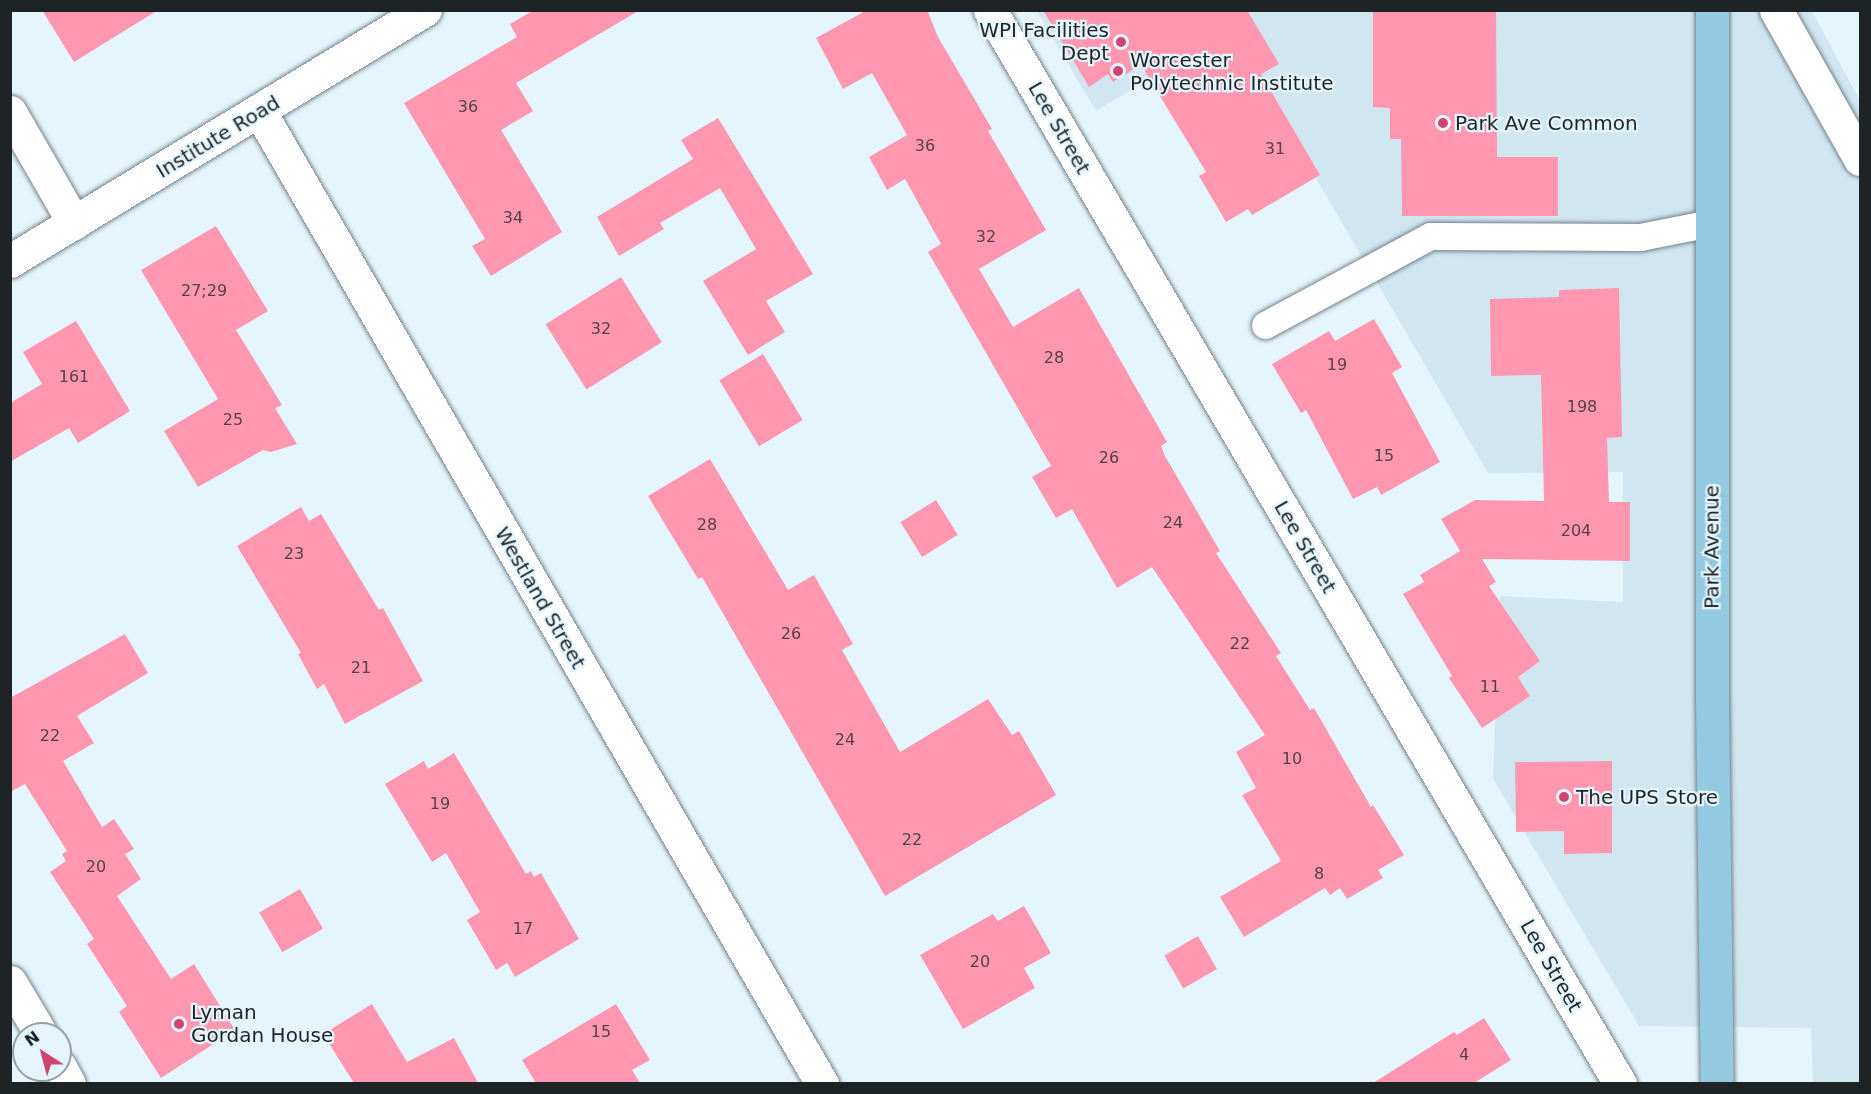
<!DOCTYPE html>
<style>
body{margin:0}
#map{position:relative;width:1871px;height:1094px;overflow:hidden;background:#e5f5fd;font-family:"DejaVu Sans",sans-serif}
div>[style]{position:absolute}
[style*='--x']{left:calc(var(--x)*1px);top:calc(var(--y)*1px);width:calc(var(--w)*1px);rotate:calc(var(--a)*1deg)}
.built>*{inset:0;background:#d0e7f2}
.building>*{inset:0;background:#ff97b0;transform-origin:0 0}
.roads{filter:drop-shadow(0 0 2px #748289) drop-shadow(0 0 2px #748289)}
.lane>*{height:27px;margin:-13.5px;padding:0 13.5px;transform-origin:13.5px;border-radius:13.5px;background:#fff}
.street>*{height:33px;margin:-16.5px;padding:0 16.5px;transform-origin:16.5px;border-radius:16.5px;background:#fff}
.primary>*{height:33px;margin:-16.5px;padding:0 16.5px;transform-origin:16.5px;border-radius:16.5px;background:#94cae1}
.dots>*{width:16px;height:16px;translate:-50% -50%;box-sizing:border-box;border:3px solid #e5f5fd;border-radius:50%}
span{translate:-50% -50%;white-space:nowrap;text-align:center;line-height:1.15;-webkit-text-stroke:4.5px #e5f5fd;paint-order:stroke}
.number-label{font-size:16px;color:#564148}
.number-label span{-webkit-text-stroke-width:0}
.poi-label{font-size:20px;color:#1e2426}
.right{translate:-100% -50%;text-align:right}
.left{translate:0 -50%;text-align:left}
.street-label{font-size:20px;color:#1e2426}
.frame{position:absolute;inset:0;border:12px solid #1e2426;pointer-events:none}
.north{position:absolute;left:12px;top:1022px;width:60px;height:60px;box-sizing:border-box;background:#e5f5fd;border:2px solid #95a1a7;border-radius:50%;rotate:324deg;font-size:16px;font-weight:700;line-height:24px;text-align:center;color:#1e2426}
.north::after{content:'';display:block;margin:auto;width:21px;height:27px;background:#d14471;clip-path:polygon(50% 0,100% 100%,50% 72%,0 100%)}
</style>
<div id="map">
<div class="built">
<i style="clip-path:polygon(1037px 11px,1812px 11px,1860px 101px,1860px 1083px,1813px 1083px,1811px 1028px,1639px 1026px,1493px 779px,1500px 596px,1623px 602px,1623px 472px,1488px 473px,1230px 31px,1096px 111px)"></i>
</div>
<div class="building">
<i style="clip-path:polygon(42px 10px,158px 10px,74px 62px)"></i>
<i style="clip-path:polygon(534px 10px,640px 10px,516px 83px,533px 111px,501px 130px,562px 232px,491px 276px,472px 246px,485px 239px,404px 103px,517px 37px,510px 24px)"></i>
<i style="clip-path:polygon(867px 10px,927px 10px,938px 37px,992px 129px,988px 131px,1046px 230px,979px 269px,1013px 327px,1079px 288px,1167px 442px,1161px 446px,1165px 456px,1220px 551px,1216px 553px,1281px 653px,1276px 656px,1310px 710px,1314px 708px,1371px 807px,1373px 805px,1404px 855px,1378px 870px,1383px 878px,1347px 899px,1340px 888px,1330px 895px,1325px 888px,1244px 937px,1220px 897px,1281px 861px,1242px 795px,1256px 788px,1236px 752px,1265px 735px,1152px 567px,1117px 588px,1072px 509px,1056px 518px,1032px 477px,1051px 466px,928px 252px,941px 244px,905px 179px,887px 190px,869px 157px,907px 135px,872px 73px,843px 89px,816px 38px)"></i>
<i style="clip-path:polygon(1043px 10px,1247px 10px,1279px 64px,1261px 74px,1320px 175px,1252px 215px,1248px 209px,1226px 222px,1199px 176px,1206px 172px,1141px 65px,1113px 82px,1108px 74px,1089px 87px)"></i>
<i style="clip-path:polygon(1373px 10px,1496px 10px,1497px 157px,1558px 157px,1558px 216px,1402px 216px,1401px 139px,1390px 139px,1390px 108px,1373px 107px)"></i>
<i style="clip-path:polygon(718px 118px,813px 274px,766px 301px,785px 332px,748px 355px,703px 281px,756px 249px,720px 188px,660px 223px,664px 229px,619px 256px,597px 217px,693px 159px,681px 140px)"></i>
<i style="clip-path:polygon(216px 226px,268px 311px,236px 330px,282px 405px,275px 408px,297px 444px,271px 452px,263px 450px,198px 487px,164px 431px,218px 399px,141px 270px)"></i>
<i style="left:621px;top:277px;width:77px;height:89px;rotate:58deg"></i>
<i style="clip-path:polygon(1619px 288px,1622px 437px,1607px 438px,1609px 502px,1630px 502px,1630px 561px,1482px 559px,1496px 582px,1489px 586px,1540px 661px,1518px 677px,1530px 696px,1482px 728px,1449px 678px,1452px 676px,1403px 594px,1424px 582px,1420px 575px,1460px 551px,1441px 519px,1475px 500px,1544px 501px,1541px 375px,1491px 376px,1490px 299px,1559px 297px,1559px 290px)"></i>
<i style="clip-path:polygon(1374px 319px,1402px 367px,1392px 373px,1440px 462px,1381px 495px,1377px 487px,1353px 499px,1306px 410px,1301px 413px,1272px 364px,1329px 331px,1335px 341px)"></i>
<i style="clip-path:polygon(76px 321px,130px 411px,78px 443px,69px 428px,10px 462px,10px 403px,42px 384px,23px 352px)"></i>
<i style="left:763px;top:354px;width:77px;height:51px;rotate:59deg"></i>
<i style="clip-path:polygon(710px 459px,788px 590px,814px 575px,853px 644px,842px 650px,900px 752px,988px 699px,1012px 735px,1019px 731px,1056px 795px,885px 896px,702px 577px,698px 579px,648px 496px)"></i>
<i style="left:936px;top:500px;width:41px;height:42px;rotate:58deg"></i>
<i style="clip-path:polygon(301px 507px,309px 521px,321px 514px,379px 610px,383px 608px,423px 681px,345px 724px,324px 684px,317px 689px,298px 654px,301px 653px,237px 546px)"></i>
<i style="clip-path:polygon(125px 634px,148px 673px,77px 716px,94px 743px,63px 761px,102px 827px,114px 819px,134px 849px,125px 854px,141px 879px,117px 896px,171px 979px,194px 964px,235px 1030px,161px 1078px,119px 1012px,127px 1006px,87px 944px,94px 939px,50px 872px,66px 861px,62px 854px,67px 851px,25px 784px,10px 792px,10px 698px)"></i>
<i style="clip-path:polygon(454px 753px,526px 874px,531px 871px,534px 877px,541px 873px,579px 939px,515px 977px,507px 963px,496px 970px,467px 920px,480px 912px,446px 853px,432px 862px,385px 784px,424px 761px,428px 769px)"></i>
<i style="clip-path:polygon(1612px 761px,1612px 853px,1564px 854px,1564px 831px,1516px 832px,1515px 762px)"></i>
<i style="left:300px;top:889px;width:46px;height:47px;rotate:60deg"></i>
<i style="clip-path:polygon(1024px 906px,1051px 953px,1024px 968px,1035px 988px,963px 1029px,920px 955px,993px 914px,998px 921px)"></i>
<i style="left:1198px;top:936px;width:38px;height:39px;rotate:60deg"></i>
<i style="clip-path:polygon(372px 1004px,407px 1062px,454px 1038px,478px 1083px,354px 1083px,323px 1034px)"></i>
<i style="clip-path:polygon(616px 1004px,650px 1060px,632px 1070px,640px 1083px,536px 1083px,522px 1060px)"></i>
<i style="clip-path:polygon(1484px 1018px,1511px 1060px,1474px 1083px,1373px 1083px,1454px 1032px,1457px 1035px)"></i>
</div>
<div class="roads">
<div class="lane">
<i style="--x:1265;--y:325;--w:187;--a:-28.3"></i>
<i style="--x:1430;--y:236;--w:210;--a:0.3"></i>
<i style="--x:1640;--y:237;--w:72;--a:-11.2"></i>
</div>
<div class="street">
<i style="--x:990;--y:10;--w:1245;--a:59.6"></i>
<i style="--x:1776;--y:10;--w:171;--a:60.6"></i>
<i style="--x:10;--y:112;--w:128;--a:60"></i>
<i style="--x:260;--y:112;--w:1123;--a:59.96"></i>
<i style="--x:10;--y:261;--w:485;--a:-31.2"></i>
<i style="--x:10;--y:982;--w:61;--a:59.2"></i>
<i style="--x:60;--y:1067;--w:19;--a:62"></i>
</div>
<div class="primary">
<i style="--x:1712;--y:10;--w:688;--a:90"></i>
<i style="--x:1712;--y:698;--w:386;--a:89.3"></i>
</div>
</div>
<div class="dots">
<i style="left:1121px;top:42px;background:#d14471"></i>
<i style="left:1118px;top:71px;background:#d14471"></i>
<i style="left:1443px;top:123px;background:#d14471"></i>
<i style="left:1564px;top:797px;background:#d14471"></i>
<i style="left:179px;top:1024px;background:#d14471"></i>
</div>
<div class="number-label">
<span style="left:468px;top:107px">36</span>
<span style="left:925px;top:146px">36</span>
<span style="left:1275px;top:149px">31</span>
<span style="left:513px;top:218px">34</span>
<span style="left:986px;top:237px">32</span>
<span style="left:204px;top:291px">27;29</span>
<span style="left:601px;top:329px">32</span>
<span style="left:1054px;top:358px">28</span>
<span style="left:1337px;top:365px">19</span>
<span style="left:74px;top:377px">161</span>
<span style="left:1582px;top:407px">198</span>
<span style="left:233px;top:420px">25</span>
<span style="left:1384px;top:456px">15</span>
<span style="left:1109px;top:458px">26</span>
<span style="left:1173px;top:523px">24</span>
<span style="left:707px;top:525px">28</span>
<span style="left:1576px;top:531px">204</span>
<span style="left:294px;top:554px">23</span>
<span style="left:791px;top:634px">26</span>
<span style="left:1240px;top:644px">22</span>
<span style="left:361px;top:668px">21</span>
<span style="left:1490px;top:687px">11</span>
<span style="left:50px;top:736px">22</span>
<span style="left:845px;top:740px">24</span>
<span style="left:1292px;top:759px">10</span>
<span style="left:440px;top:804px">19</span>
<span style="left:912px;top:840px">22</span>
<span style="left:96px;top:867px">20</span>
<span style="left:1319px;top:874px">8</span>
<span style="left:523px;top:929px">17</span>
<span style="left:980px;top:962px">20</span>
<span style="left:601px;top:1032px">15</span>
<span style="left:1464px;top:1055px">4</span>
</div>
<div class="poi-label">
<span class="right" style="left:1109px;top:42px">WPI Facilities<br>Dept</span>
<span class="left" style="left:1130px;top:72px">Worcester<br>Polytechnic Institute</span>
<span class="left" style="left:1455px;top:123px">Park Ave Common</span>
<span class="left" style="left:1576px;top:797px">The UPS Store</span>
<span class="left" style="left:191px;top:1024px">Lyman<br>Gordan House</span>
</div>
<div class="street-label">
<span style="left:1059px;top:128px;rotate:60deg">Lee Street</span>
<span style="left:218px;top:137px;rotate:-31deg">Institute Road</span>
<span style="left:1305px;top:547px;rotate:60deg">Lee Street</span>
<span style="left:1712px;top:547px;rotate:-90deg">Park Avenue</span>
<span style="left:540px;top:598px;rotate:60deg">Westland Street</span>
<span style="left:1551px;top:966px;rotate:60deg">Lee Street</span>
</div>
<div class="frame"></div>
<div class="north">N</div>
</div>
